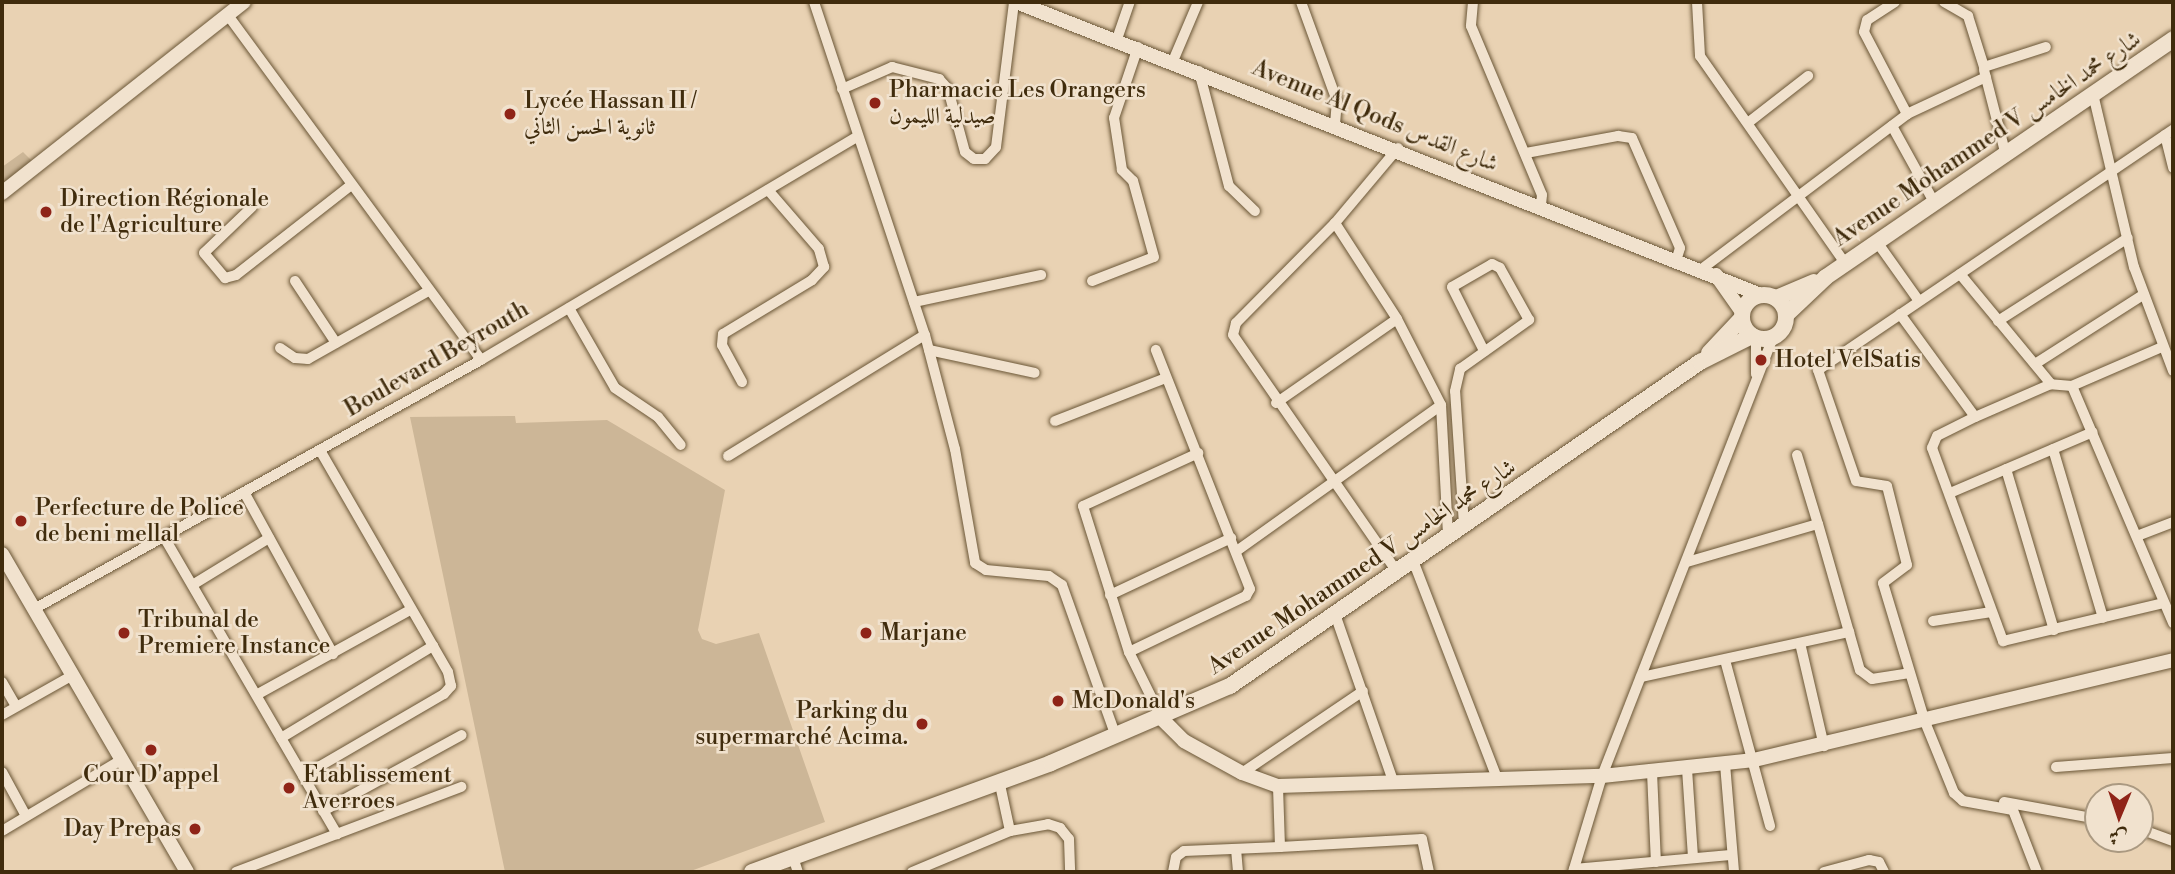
<!DOCTYPE html>
<meta charset="utf-8">
<style>
body{margin:0}
#map{position:relative;width:2175px;height:874px;overflow:hidden;background:#e9d2b3;font-family:"Libre Bodoni",Amiri,serif}
div>[style]{position:absolute}
[style*='--x']{left:calc(var(--x)*1px);top:calc(var(--y)*1px);width:calc(var(--w)*1px);rotate:calc(var(--a)*1deg)}
.green>*{inset:0;background:#ccb697}
.roads{filter:drop-shadow(0 0 2px #6a5636) drop-shadow(0 0 2px #6a5636)}
.minor>*{height:10px;margin:-5px;padding:0 5px;transform-origin:5px;border-radius:5px;background:#f1e2ce}
.tertiary>*{height:14px;margin:-7px;padding:0 7px;transform-origin:7px;border-radius:7px;background:#f1e2ce}
.secondary>*{height:16px;margin:-8px;padding:0 8px;transform-origin:8px;border-radius:8px;background:#f1e2ce}
.secondary>.ring{margin:-8px;padding:0;box-sizing:content-box;background:none;border:16px solid #f1e2ce;border-radius:50%}
.dots>*{width:19px;height:19px;translate:-50% -50%;box-sizing:border-box;border:4px solid #f1e2ce;border-radius:50%}
span{translate:-50% -50%;white-space:nowrap;text-align:center;line-height:1.15;-webkit-text-stroke:5px #f1e2ce;paint-order:stroke}
.poi-label{font-size:23px;color:#402c0d}
.left{translate:0 -50%;text-align:left}
.right{translate:-100% -50%;text-align:right}
.street-label{font-size:23px;color:#402c0d}
.frame{position:absolute;inset:0;border:4px solid #402c0d;pointer-events:none}
.north{position:absolute;left:2084px;top:783px;width:70px;height:70px;box-sizing:border-box;background:#f1e2ce;border:2px solid #aa9981;border-radius:50%;rotate:182deg;font-size:19px;font-weight:700;line-height:28px;text-align:center;color:#402c0d}
.north::after{content:'';display:block;margin:auto;width:24px;height:32px;background:#8f2418;clip-path:polygon(50% 0,100% 100%,50% 72%,0 100%)}
</style>
<div id="map">
<div class="green">
<i style="clip-path:polygon(23px 152px,37px 166px,2px 183px,2px 167px)"></i>
<i style="clip-path:polygon(515px 416px,516px 423px,607px 420px,725px 490px,698px 630px,702px 639px,716px 644px,759px 633px,825px 822px,688px 872px,505px 872px,410px 417px)"></i>
</div>
<div class="roads">
<div class="minor">
<i style="--x:814;--y:2;--w:351;--a:71.6"></i>
<i style="--x:925;--y:335;--w:118;--a:75.3"></i>
<i style="--x:955;--y:449;--w:116;--a:80"></i>
<i style="--x:975;--y:563;--w:13;--a:32"></i>
<i style="--x:986;--y:570;--w:63;--a:5.4"></i>
<i style="--x:1049;--y:576;--w:16;--a:35"></i>
<i style="--x:1062;--y:585;--w:161;--a:70.4"></i>
<i style="--x:1301;--y:2;--w:105;--a:70"></i>
<i style="--x:1337;--y:101;--w:23;--a:95"></i>
<i style="--x:1473;--y:2;--w:24;--a:95"></i>
<i style="--x:1471;--y:26;--w:183;--a:67.2"></i>
<i style="--x:1542;--y:195;--w:10;--a:96"></i>
<i style="--x:1697;--y:2;--w:54;--a:86.8"></i>
<i style="--x:1700;--y:56;--w:253;--a:55"></i>
<i style="--x:1895;--y:2;--w:33;--a:147"></i>
<i style="--x:1867;--y:20;--w:12;--a:104"></i>
<i style="--x:1864;--y:32;--w:93;--a:62.3"></i>
<i style="--x:1944;--y:2;--w:28;--a:30"></i>
<i style="--x:1968;--y:16;--w:53;--a:72.6"></i>
<i style="--x:1984;--y:67;--w:65;--a:-17.9"></i>
<i style="--x:227;--y:14;--w:429;--a:53.7"></i>
<i style="--x:1117;--y:39;--w:39;--a:-71"></i>
<i style="--x:1173;--y:61;--w:64;--a:-67"></i>
<i style="--x:1984;--y:70;--w:85;--a:75.6"></i>
<i style="--x:1199;--y:71;--w:119;--a:75.4"></i>
<i style="--x:1229;--y:186;--w:36;--a:44"></i>
<i style="--x:842;--y:89;--w:55;--a:-23.7"></i>
<i style="--x:892;--y:67;--w:49;--a:14.3"></i>
<i style="--x:939;--y:79;--w:13;--a:48"></i>
<i style="--x:948;--y:89;--w:65;--a:74.9"></i>
<i style="--x:965;--y:152;--w:11;--a:38"></i>
<i style="--x:974;--y:159;--w:11;--a:0"></i>
<i style="--x:985;--y:159;--w:16;--a:-47"></i>
<i style="--x:996;--y:147;--w:146;--a:-82.9"></i>
<i style="--x:2093;--y:94;--w:178;--a:76.7"></i>
<i style="--x:2134;--y:267;--w:111;--a:69.4"></i>
<i style="--x:1749;--y:122;--w:75;--a:-37.9"></i>
<i style="--x:1892;--y:126;--w:87;--a:61.1"></i>
<i style="--x:2165;--y:135;--w:34;--a:76"></i>
<i style="--x:1398;--y:148;--w:98;--a:130"></i>
<i style="--x:1335;--y:223;--w:141;--a:134.7"></i>
<i style="--x:1236;--y:323;--w:12;--a:104"></i>
<i style="--x:1233;--y:335;--w:290;--a:55.3"></i>
<i style="--x:1526;--y:153;--w:94;--a:-10.5"></i>
<i style="--x:1618;--y:136;--w:14;--a:8"></i>
<i style="--x:1632;--y:138;--w:120;--a:66.4"></i>
<i style="--x:1680;--y:248;--w:10;--a:107"></i>
<i style="--x:252;--y:207;--w:66;--a:136.2"></i>
<i style="--x:204;--y:253;--w:33;--a:50"></i>
<i style="--x:225;--y:278;--w:11;--a:-15"></i>
<i style="--x:236;--y:275;--w:145;--a:-38"></i>
<i style="--x:1335;--y:223;--w:114;--a:57.1"></i>
<i style="--x:1397;--y:319;--w:97;--a:62.9"></i>
<i style="--x:1441;--y:405;--w:129;--a:86.9"></i>
<i style="--x:1877;--y:242;--w:72;--a:54.6"></i>
<i style="--x:1703;--y:268;--w:256;--a:-37"></i>
<i style="--x:1907;--y:114;--w:87;--a:-25.1"></i>
<i style="--x:1960;--y:274;--w:143;--a:50.4"></i>
<i style="--x:295;--y:281;--w:74;--a:56.5"></i>
<i style="--x:1092;--y:281;--w:66;--a:-21.2"></i>
<i style="--x:1154;--y:257;--w:79;--a:-105.4"></i>
<i style="--x:1133;--y:181;--w:16;--a:-135"></i>
<i style="--x:1122;--y:170;--w:53;--a:-98.7"></i>
<i style="--x:1114;--y:118;--w:75;--a:-71.3"></i>
<i style="--x:914;--y:302;--w:130;--a:-12"></i>
<i style="--x:569;--y:308;--w:92;--a:60.1"></i>
<i style="--x:615;--y:388;--w:52;--a:34"></i>
<i style="--x:658;--y:417;--w:36;--a:51"></i>
<i style="--x:1900;--y:314;--w:127;--a:53.9"></i>
<i style="--x:1998;--y:321;--w:154;--a:-32.6"></i>
<i style="--x:2162;--y:347;--w:98;--a:156.6"></i>
<i style="--x:2072;--y:386;--w:21;--a:-175"></i>
<i style="--x:2051;--y:384;--w:83;--a:156.5"></i>
<i style="--x:1975;--y:417;--w:42;--a:153.4"></i>
<i style="--x:1937;--y:436;--w:13;--a:113"></i>
<i style="--x:1932;--y:448;--w:206;--a:69.8"></i>
<i style="--x:2003;--y:641;--w:165;--a:-13.3"></i>
<i style="--x:280;--y:348;--w:18;--a:34"></i>
<i style="--x:295;--y:358;--w:13;--a:4"></i>
<i style="--x:308;--y:359;--w:138;--a:-29.5"></i>
<i style="--x:929;--y:350;--w:108;--a:12.2"></i>
<i style="--x:2035;--y:364;--w:128;--a:-32.6"></i>
<i style="--x:1756;--y:374;--w:36;--a:-90"></i>
<i style="--x:742;--y:382;--w:42;--a:-118.4"></i>
<i style="--x:722;--y:345;--w:11;--a:-85"></i>
<i style="--x:723;--y:334;--w:104;--a:-31.2"></i>
<i style="--x:812;--y:280;--w:18;--a:-47"></i>
<i style="--x:824;--y:267;--w:19;--a:-106"></i>
<i style="--x:819;--y:249;--w:78;--a:-130.8"></i>
<i style="--x:2072;--y:386;--w:258;--a:66.9"></i>
<i style="--x:1276;--y:403;--w:147;--a:-34.8"></i>
<i style="--x:1055;--y:421;--w:119;--a:-21.2"></i>
<i style="--x:2053;--y:449;--w:176;--a:73.5"></i>
<i style="--x:1797;--y:455;--w:72;--a:73.1"></i>
<i style="--x:728;--y:456;--w:231;--a:-31.6"></i>
<i style="--x:2006;--y:469;--w:168;--a:73.4"></i>
<i style="--x:244;--y:492;--w:185;--a:61.2"></i>
<i style="--x:1950;--y:493;--w:155;--a:-23.1"></i>
<i style="--x:1464;--y:525;--w:134;--a:-93.8"></i>
<i style="--x:1455;--y:391;--w:23;--a:-77"></i>
<i style="--x:1460;--y:369;--w:85;--a:-35.4"></i>
<i style="--x:1529;--y:320;--w:60;--a:-119.1"></i>
<i style="--x:1500;--y:268;--w:9;--a:-153"></i>
<i style="--x:1492;--y:264;--w:46;--a:150.1"></i>
<i style="--x:1452;--y:287;--w:72;--a:63.4"></i>
<i style="--x:2137;--y:536;--w:39;--a:-21"></i>
<i style="--x:164;--y:537;--w:344;--a:59.8"></i>
<i style="--x:1238;--y:550;--w:249;--a:-35.5"></i>
<i style="--x:1687;--y:562;--w:136;--a:-16.2"></i>
<i style="--x:1818;--y:524;--w:152;--a:74"></i>
<i style="--x:1860;--y:670;--w:15;--a:37"></i>
<i style="--x:1872;--y:679;--w:36;--a:-9"></i>
<i style="--x:1414;--y:563;--w:230;--a:68.9"></i>
<i style="--x:194;--y:584;--w:88;--a:-31.5"></i>
<i style="--x:1110;--y:595;--w:134;--a:-25.2"></i>
<i style="--x:34;--y:609;--w:512;--a:-29.12"></i>
<i style="--x:481;--y:360;--w:437;--a:-30.7"></i>
<i style="--x:1336;--y:617;--w:174;--a:70.8"></i>
<i style="--x:1933;--y:621;--w:59;--a:-8.8"></i>
<i style="--x:1800;--y:643;--w:106;--a:76.9"></i>
<i style="--x:1129;--y:652;--w:130;--a:-25.6"></i>
<i style="--x:1246;--y:596;--w:8;--a:-60"></i>
<i style="--x:1250;--y:589;--w:257;--a:-111.5"></i>
<i style="--x:1725;--y:660;--w:172;--a:74.8"></i>
<i style="--x:1641;--y:677;--w:213;--a:-12.2"></i>
<i style="--x:2;--y:682;--w:28;--a:60"></i>
<i style="--x:258;--y:694;--w:174;--a:-28.9"></i>
<i style="--x:2;--y:715;--w:81;--a:-29.4"></i>
<i style="--x:1162;--y:719;--w:75;--a:-116.2"></i>
<i style="--x:1129;--y:652;--w:153;--a:-107.5"></i>
<i style="--x:1083;--y:506;--w:127;--a:-24.7"></i>
<i style="--x:281;--y:738;--w:178;--a:-31.2"></i>
<i style="--x:1725;--y:764;--w:108;--a:85.2"></i>
<i style="--x:2056;--y:767;--w:117;--a:-4.4"></i>
<i style="--x:1687;--y:769;--w:89;--a:86.1"></i>
<i style="--x:2;--y:772;--w:50;--a:61.4"></i>
<i style="--x:1652;--y:772;--w:90;--a:87.5"></i>
<i style="--x:1242;--y:773;--w:146;--a:-34.1"></i>
<i style="--x:303;--y:776;--w:163;--a:-30.2"></i>
<i style="--x:444;--y:694;--w:11;--a:-49"></i>
<i style="--x:451;--y:686;--w:14;--a:-102"></i>
<i style="--x:448;--y:672;--w:256;--a:-120"></i>
<i style="--x:2004;--y:802;--w:96;--a:10.3"></i>
<i style="--x:323;--y:811;--w:158;--a:-28.7"></i>
<i style="--x:2140;--y:829;--w:35;--a:20"></i>
<i style="--x:2;--y:831;--w:139;--a:-30.8"></i>
<i style="--x:1010;--y:831;--w:39;--a:-10"></i>
<i style="--x:1048;--y:824;--w:13;--a:18"></i>
<i style="--x:1060;--y:828;--w:14;--a:51"></i>
<i style="--x:1069;--y:839;--w:33;--a:88"></i>
<i style="--x:1280;--y:847;--w:142;--a:-3.2"></i>
<i style="--x:1422;--y:839;--w:34;--a:78"></i>
<i style="--x:1236;--y:849;--w:23;--a:85"></i>
<i style="--x:793;--y:857;--w:16;--a:72"></i>
<i style="--x:1574;--y:869;--w:157;--a:-5.1"></i>
<i style="--x:236;--y:872;--w:241;--a:-20.7"></i>
<i style="--x:912;--y:872;--w:106;--a:-22.7"></i>
<i style="--x:1010;--y:831;--w:52;--a:-102.2"></i>
<i style="--x:1173;--y:872;--w:15;--a:-79"></i>
<i style="--x:1176;--y:857;--w:10;--a:-37"></i>
<i style="--x:1184;--y:851;--w:96;--a:-2.4"></i>
<i style="--x:1280;--y:847;--w:61;--a:-91.9"></i>
<i style="--x:1573;--y:872;--w:100;--a:-73.2"></i>
<i style="--x:1602;--y:776;--w:470;--a:-68.7"></i>
<i style="--x:1824;--y:872;--w:47;--a:-14.9"></i>
<i style="--x:1869;--y:860;--w:10;--a:11"></i>
<i style="--x:1879;--y:862;--w:11;--a:63"></i>
<i style="--x:2037;--y:872;--w:66;--a:-111.2"></i>
<i style="--x:2013;--y:810;--w:51;--a:-169.8"></i>
<i style="--x:1963;--y:801;--w:12;--a:-138"></i>
<i style="--x:1954;--y:793;--w:77;--a:-112.2"></i>
<i style="--x:1925;--y:722;--w:145;--a:-106.8"></i>
<i style="--x:1883;--y:583;--w:30;--a:-37"></i>
<i style="--x:1907;--y:565;--w:81;--a:-104.2"></i>
<i style="--x:1887;--y:486;--w:31;--a:-171"></i>
<i style="--x:1856;--y:481;--w:117;--a:-108.9"></i>
<i style="--x:1818;--y:370;--w:429;--a:-34.1"></i>
</div>
<div class="tertiary">
<i style="--x:1016;--y:2;--w:801;--a:21.47"></i>
<i style="--x:2;--y:193;--w:308;--a:-38.3"></i>
<i style="--x:1716;--y:275;--w:45;--a:54.9"></i>
<i style="--x:2;--y:554;--w:368;--a:59.8"></i>
<i style="--x:1162;--y:719;--w:31;--a:45"></i>
<i style="--x:1184;--y:741;--w:66;--a:28.9"></i>
<i style="--x:1242;--y:773;--w:38;--a:20"></i>
<i style="--x:1278;--y:786;--w:324;--a:-1.8"></i>
<i style="--x:1602;--y:776;--w:153;--a:-6"></i>
<i style="--x:1754;--y:760;--w:431;--a:-13.4"></i>
</div>
<div class="secondary">
<i class="ring" style="left:1742px;top:295px;width:28px;height:28px"></i>
<i style="--x:1776;--y:298;--w:41;--a:-22.8"></i>
<i style="--x:1786;--y:315;--w:55;--a:-43.5"></i>
<i style="--x:1826;--y:277;--w:421;--a:-34.4"></i>
<i style="--x:1709;--y:353;--w:47;--a:-46.7"></i>
<i style="--x:752;--y:872;--w:318;--a:-20"></i>
<i style="--x:1051;--y:763;--w:195;--a:-23.3"></i>
<i style="--x:1230;--y:686;--w:571;--a:-34.58"></i>
<i style="--x:1700;--y:362;--w:58;--a:-26.6"></i>
</div>
</div>
<div class="dots">
<i style="left:875px;top:103px;background:#8f2418"></i>
<i style="left:510px;top:114px;background:#8f2418"></i>
<i style="left:46px;top:212px;background:#8f2418"></i>
<i style="left:1761px;top:360px;background:#8f2418"></i>
<i style="left:21px;top:521px;background:#8f2418"></i>
<i style="left:124px;top:633px;background:#8f2418"></i>
<i style="left:866px;top:633px;background:#8f2418"></i>
<i style="left:1058px;top:701px;background:#8f2418"></i>
<i style="left:922px;top:724px;background:#8f2418"></i>
<i style="left:151px;top:750px;background:#8f2418"></i>
<i style="left:289px;top:788px;background:#8f2418"></i>
<i style="left:195px;top:829px;background:#8f2418"></i>
</div>
<div class="poi-label">
<span class="left" style="left:889px;top:103px">Pharmacie Les Orangers<br>صيدلية الليمون</span>
<span class="left" style="left:524px;top:114px">Lycée Hassan II /<br>ثانوية الحسن الثاني</span>
<span class="left" style="left:60px;top:212px">Direction Régionale<br>de l'Agriculture</span>
<span class="left" style="left:1775px;top:360px">Hotel VelSatis</span>
<span class="left" style="left:35px;top:521px">Perfecture de Police<br>de beni mellal</span>
<span class="left" style="left:138px;top:633px">Tribunal de<br>Premiere Instance</span>
<span class="left" style="left:880px;top:633px">Marjane</span>
<span class="left" style="left:1072px;top:701px">McDonald's</span>
<span class="right" style="left:908px;top:724px">Parking du<br>supermarché Acima.</span>
<span style="left:151px;top:775px">Cour D'appel</span>
<span class="left" style="left:303px;top:788px">Etablissement<br>Averroes</span>
<span class="right" style="left:181px;top:829px">Day Prepas</span>
</div>
<div class="street-label">
<span style="left:1375px;top:116px;rotate:22deg">Avenue Al Qods شارع القدس</span>
<span style="left:1987px;top:139px;rotate:-34deg">Avenue Mohammed V شارع محمد الخامس</span>
<span style="left:437px;top:359px;rotate:-30deg">Boulevard Beyrouth</span>
<span style="left:1362px;top:567px;rotate:-34deg">Avenue Mohammed V شارع محمد الخامس</span>
</div>
<div class="frame"></div>
<div class="north">ش</div>
</div>
